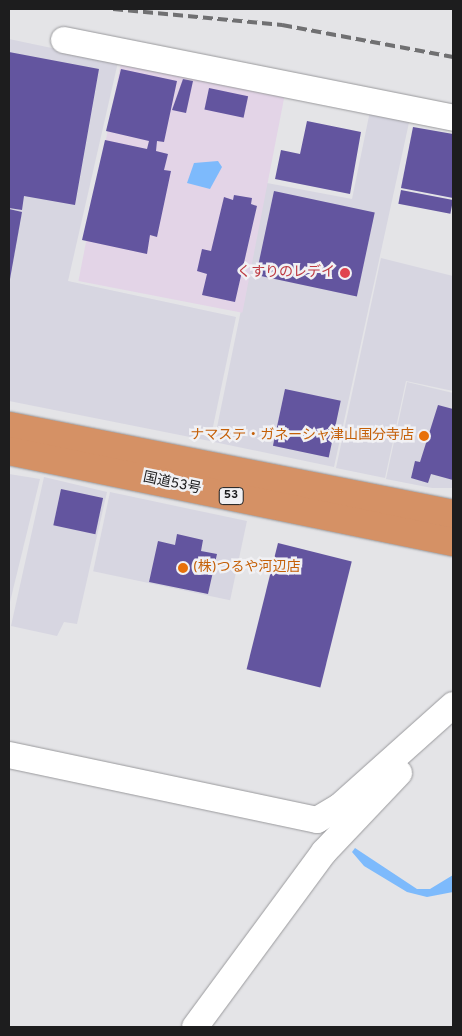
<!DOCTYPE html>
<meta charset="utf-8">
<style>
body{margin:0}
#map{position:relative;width:462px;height:1036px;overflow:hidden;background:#e4e4e7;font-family:Overpass,"Noto Sans JP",sans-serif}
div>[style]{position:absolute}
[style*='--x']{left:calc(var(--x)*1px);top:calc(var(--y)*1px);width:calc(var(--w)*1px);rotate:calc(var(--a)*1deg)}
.built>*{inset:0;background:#d7d6e1;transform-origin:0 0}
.industrial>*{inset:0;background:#e3d4e7;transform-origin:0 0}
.water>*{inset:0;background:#7dbafc}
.building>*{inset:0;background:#63559f;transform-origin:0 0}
.roads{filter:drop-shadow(0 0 1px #99999c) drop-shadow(0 0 1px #99999c)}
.minor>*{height:26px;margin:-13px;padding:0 13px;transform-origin:13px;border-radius:13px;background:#fff}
.highway>*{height:28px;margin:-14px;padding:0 14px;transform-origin:14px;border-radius:14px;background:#d59165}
.rail>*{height:4px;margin-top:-2px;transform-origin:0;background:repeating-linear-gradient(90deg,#707072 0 10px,transparent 0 15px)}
.dots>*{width:14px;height:14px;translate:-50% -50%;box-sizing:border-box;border:2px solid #f1f1f4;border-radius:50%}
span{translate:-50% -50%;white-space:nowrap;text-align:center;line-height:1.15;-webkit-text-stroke:5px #f1f1f4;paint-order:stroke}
.shield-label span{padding:1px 4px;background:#f1f1f4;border:1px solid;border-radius:4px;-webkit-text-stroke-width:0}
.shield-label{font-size:12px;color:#1d1d1e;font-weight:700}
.health-label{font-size:14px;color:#be3a42}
.right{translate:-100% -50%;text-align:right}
.food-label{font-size:14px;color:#c56008}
.left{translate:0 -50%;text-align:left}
.street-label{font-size:14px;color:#1d1d1e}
.frame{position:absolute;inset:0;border:10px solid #1d1d1e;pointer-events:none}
</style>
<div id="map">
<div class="built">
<i style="clip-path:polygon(9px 39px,118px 62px,68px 281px,236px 317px,210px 441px,9px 401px)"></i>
<i style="clip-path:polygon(370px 111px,410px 118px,334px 467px,214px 442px,267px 183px,352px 199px)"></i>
<i style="clip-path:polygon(381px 258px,453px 276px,453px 391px,406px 381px,385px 478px,336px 468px)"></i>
<i style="clip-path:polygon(407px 382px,453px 393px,453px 488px,432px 488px,386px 479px)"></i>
<i style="clip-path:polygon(9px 474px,40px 479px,9px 606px)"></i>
<i style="clip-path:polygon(44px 477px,107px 492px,77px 624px,64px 622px,57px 636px,11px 626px)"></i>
<i style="left:110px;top:492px;width:140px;height:81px;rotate:12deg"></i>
</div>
<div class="industrial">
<i style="left:121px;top:62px;width:167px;height:223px;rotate:11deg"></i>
</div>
<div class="water">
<i style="clip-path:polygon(218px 161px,222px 167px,210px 189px,187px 183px,194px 163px)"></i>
<i style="clip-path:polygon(355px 848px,417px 889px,430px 889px,453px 875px,453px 892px,427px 897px,407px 892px,364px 866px,352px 852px)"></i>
</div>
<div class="building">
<i style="clip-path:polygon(9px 52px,99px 69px,75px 205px,24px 196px,22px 210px,9px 208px)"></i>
<i style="clip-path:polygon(121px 69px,177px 81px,164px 142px,157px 141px,156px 151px,168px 154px,164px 170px,171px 171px,157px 237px,150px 235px,147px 254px,82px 240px,105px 140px,147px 149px,149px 141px,106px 131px)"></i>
<i style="clip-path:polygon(183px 79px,193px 81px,186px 113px,172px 110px)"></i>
<i style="left:209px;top:88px;width:40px;height:22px;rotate:12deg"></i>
<i style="clip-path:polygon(307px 121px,361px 132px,350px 194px,275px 179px,281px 150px,300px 154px)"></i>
<i style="clip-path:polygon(413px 127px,453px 134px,453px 198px,401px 188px)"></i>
<i style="left:401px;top:190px;width:53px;height:14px;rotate:11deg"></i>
<i style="left:274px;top:191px;width:103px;height:86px;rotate:12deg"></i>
<i style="clip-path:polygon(234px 195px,252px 198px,251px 204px,257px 206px,235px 302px,202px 295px,207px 274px,197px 271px,202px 249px,211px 251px,224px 197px,233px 200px)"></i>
<i style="clip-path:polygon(9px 209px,22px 212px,10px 279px,9px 279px)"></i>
<i style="left:285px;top:389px;width:57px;height:58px;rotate:12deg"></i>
<i style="clip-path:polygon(438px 405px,453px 409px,453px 480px,431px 474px,428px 483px,411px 478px,415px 461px,420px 462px)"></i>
<i style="left:61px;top:489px;width:43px;height:37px;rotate:12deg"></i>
<i style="clip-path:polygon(177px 534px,203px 540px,201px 551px,217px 554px,208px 594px,149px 582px,158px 541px,175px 545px)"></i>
<i style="left:278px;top:543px;width:76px;height:130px;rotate:14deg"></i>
</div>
<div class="roads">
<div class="minor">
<i style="--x:64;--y:40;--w:397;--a:11.3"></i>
<i style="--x:9;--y:755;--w:315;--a:11.9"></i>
<i style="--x:317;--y:820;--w:26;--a:-31"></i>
<i style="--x:339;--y:807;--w:153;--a:-41.8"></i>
<i style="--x:195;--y:1027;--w:217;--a:-53.6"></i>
<i style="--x:324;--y:852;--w:109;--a:-46.5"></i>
</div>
<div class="highway">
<i style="--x:9;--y:426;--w:453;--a:11.2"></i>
<i style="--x:9;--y:451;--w:453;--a:11.6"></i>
</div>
</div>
<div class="rail">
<i style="--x:113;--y:9;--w:170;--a:5.4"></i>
<i style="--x:282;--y:25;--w:174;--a:10.6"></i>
</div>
<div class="dots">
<i style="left:345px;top:273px;background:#e0444e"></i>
<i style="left:424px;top:436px;background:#e8710a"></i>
<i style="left:183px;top:568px;background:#e8710a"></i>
</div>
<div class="shield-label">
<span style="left:231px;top:496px">53</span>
</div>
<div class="health-label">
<span class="right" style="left:335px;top:273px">くすりのレデイ</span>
</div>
<div class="food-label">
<span class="right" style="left:414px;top:436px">ナマステ・ガネーシャ津山国分寺店</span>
<span class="left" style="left:193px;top:568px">(株)つるや河辺店</span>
</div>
<div class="street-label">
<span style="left:172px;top:484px;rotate:12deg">国道53号</span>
</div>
<div class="frame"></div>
</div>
